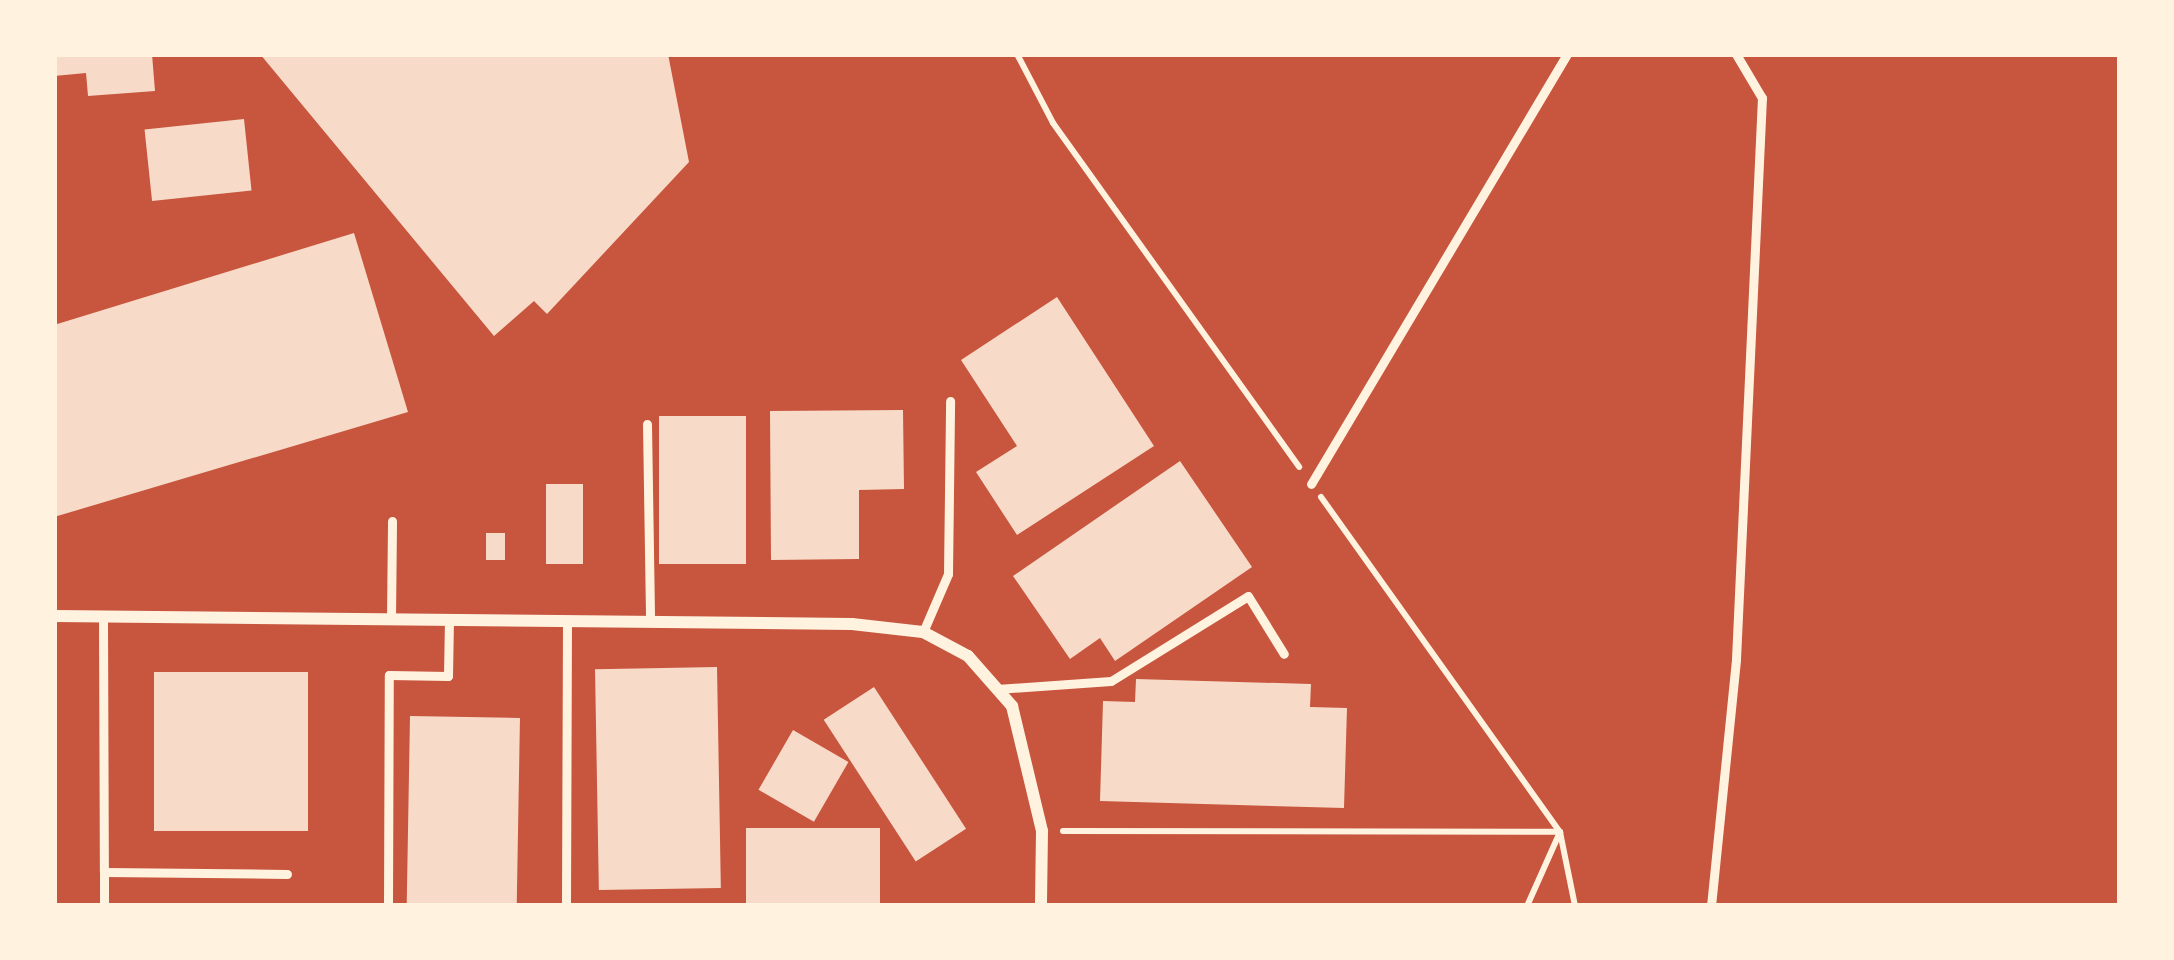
<!DOCTYPE html>
<style>
body{margin:0}
#map{position:relative;width:2174px;height:960px;overflow:hidden;background:#c8553d;font-family:Bitter,serif}
div>[style]{position:absolute}
[style*='--x']{left:calc(var(--x)*1px);top:calc(var(--y)*1px);width:calc(var(--w)*1px);rotate:calc(var(--a)*1deg)}
.building>*{inset:0;background:#f7dbc8;transform-origin:0 0}
.path>*{height:6px;margin:-3px;padding:0 3px;transform-origin:3px;border-radius:3px;background:#fff3e0}
.service>*{height:9px;margin:-4.5px;padding:0 4.5px;transform-origin:4.5px;border-radius:4.5px;background:#fff3e0}
.minor>*{height:12px;margin:-6px;padding:0 6px;transform-origin:6px;border-radius:6px;background:#fff3e0}
span{translate:-50% -50%;white-space:nowrap;text-align:center;line-height:1.15;-webkit-text-stroke:9px #fff3e0;paint-order:stroke}
.frame{position:absolute;inset:0;border:57px solid #fff3e0;pointer-events:none}
</style>
<div id="map">
<div class="building">
<i style="clip-path:polygon(54px 54px,152px 54px,155px 91px,88px 96px,86px 73px,54px 76px)"></i>
<i style="clip-path:polygon(260px 54px,668px 54px,689px 162px,547px 314px,534px 301px,494px 336px)"></i>
<i style="left:244px;top:119px;width:72px;height:100px;rotate:84deg"></i>
<i style="clip-path:polygon(354px 233px,408px 412px,54px 517px,54px 325px)"></i>
<i style="clip-path:polygon(1057px 297px,1154px 446px,1017px 535px,976px 472px,1017px 446px,961px 360px)"></i>
<i style="clip-path:polygon(903px 410px,904px 489px,859px 490px,859px 559px,771px 560px,770px 411px)"></i>
<i style="left:746px;top:416px;width:148px;height:87px;rotate:90deg"></i>
<i style="clip-path:polygon(1180px 461px,1252px 567px,1115px 661px,1100px 638px,1070px 659px,1013px 576px)"></i>
<i style="left:546px;top:484px;width:37px;height:80px"></i>
<i style="left:486px;top:533px;width:19px;height:27px"></i>
<i style="left:717px;top:667px;width:221px;height:122px;rotate:89deg"></i>
<i style="left:154px;top:672px;width:154px;height:159px"></i>
<i style="clip-path:polygon(1136px 679px,1311px 684px,1310px 707px,1347px 708px,1344px 808px,1100px 801px,1103px 701px,1135px 702px)"></i>
<i style="left:874px;top:687px;width:169px;height:60px;rotate:57deg"></i>
<i style="left:410px;top:716px;width:110px;height:190px;rotate:1deg"></i>
<i style="left:793px;top:730px;width:64px;height:69px;rotate:30deg"></i>
<i style="left:746px;top:828px;width:134px;height:78px"></i>
</div>
<div class="path">
<i style="--x:1017;--y:54;--w:78;--a:62.4"></i>
<i style="--x:1053;--y:123;--w:423;--a:54.4"></i>
<i style="--x:1321;--y:497;--w:412;--a:54.5"></i>
<i style="--x:1560;--y:832;--w:81;--a:114"></i>
<i style="--x:1063;--y:831;--w:497;--a:0.1"></i>
<i style="--x:1560;--y:832;--w:76;--a:78.5"></i>
</div>
<div class="service">
<i style="--x:647;--y:424;--w:197;--a:89.1"></i>
<i style="--x:1311;--y:484;--w:500;--a:-59.23"></i>
<i style="--x:103;--y:617;--w:255;--a:89.8"></i>
<i style="--x:104;--y:872;--w:183;--a:0.6"></i>
<i style="--x:391;--y:619;--w:98;--a:-89.4"></i>
<i style="--x:923;--y:632;--w:63;--a:-66.7"></i>
<i style="--x:948;--y:574;--w:173;--a:-89.3"></i>
<i style="--x:997;--y:689;--w:114;--a:-4"></i>
<i style="--x:1111;--y:681;--w:161;--a:-31.8"></i>
<i style="--x:1248;--y:596;--w:68;--a:58.2"></i>
<i style="--x:104;--y:872;--w:34;--a:90"></i>
<i style="--x:388;--y:906;--w:231;--a:-89.8"></i>
<i style="--x:389;--y:675;--w:59;--a:1"></i>
<i style="--x:448;--y:676;--w:56;--a:-89"></i>
<i style="--x:566;--y:906;--w:285;--a:-89.8"></i>
<i style="--x:1711;--y:906;--w:248;--a:-84.2"></i>
<i style="--x:1736;--y:659;--w:562;--a:-87.35"></i>
<i style="--x:1762;--y:98;--w:51;--a:-120.6"></i>
</div>
<div class="minor">
<i style="--x:54;--y:616;--w:798;--a:0.57"></i>
<i style="--x:852;--y:624;--w:71;--a:6.4"></i>
<i style="--x:923;--y:632;--w:51;--a:28.1"></i>
<i style="--x:968;--y:656;--w:67;--a:48.7"></i>
<i style="--x:1012;--y:706;--w:129;--a:76.5"></i>
<i style="--x:1042;--y:831;--w:75;--a:90.8"></i>
</div>
<div class="frame"></div>
</div>
